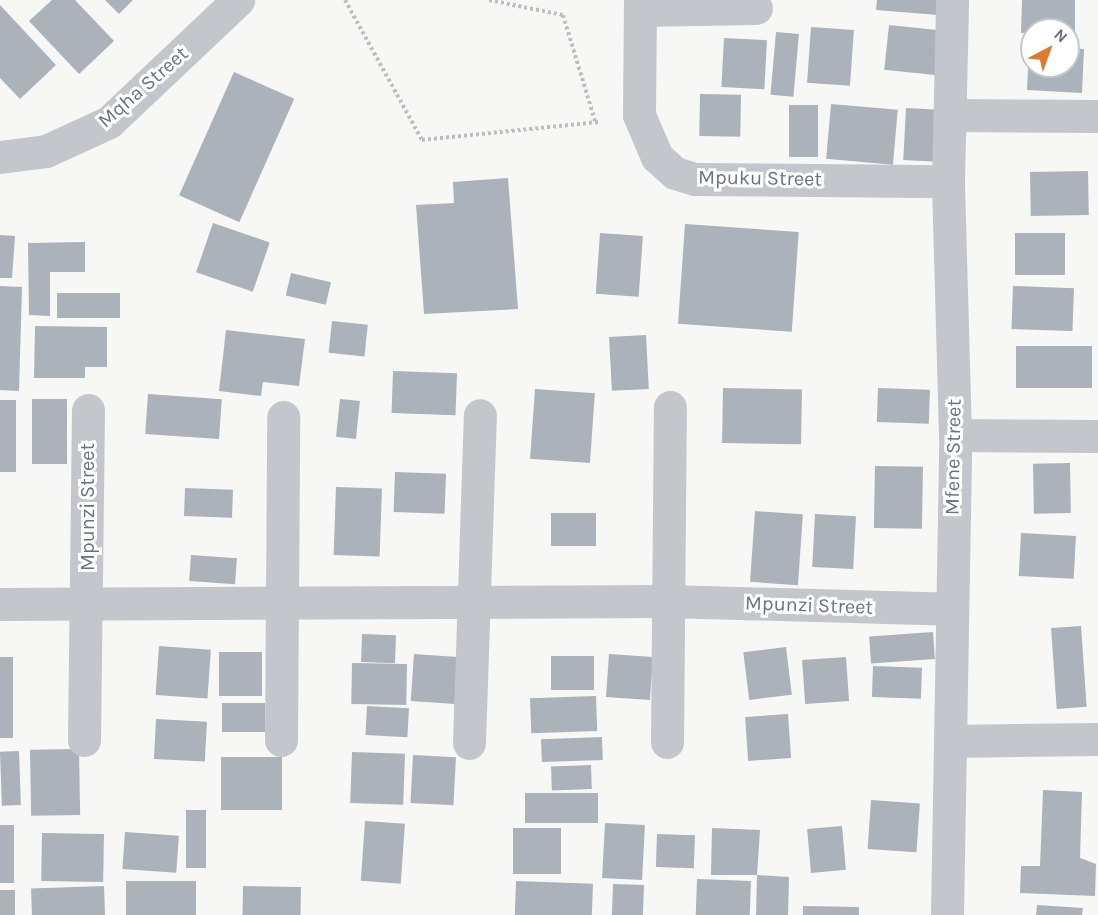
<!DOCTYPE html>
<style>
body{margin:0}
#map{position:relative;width:1098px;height:915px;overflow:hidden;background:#f7f7f5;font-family:Karla,sans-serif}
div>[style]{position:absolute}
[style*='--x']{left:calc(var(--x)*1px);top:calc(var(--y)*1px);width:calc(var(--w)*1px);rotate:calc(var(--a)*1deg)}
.building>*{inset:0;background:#acb2b9;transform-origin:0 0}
.path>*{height:4px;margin-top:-2px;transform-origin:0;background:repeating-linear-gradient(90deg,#bdbec1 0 3px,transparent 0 6px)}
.street>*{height:33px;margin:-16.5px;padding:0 16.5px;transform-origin:16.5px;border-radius:16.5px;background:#c3c6ca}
span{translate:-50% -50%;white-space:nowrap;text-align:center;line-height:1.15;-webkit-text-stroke:6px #fff;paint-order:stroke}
.street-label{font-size:20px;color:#687285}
.north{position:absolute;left:1020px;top:18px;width:60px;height:60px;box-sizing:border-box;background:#fff;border:2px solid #c3c7ce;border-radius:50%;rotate:41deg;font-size:16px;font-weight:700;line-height:24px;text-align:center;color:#687285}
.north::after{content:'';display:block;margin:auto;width:21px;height:27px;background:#dc7b30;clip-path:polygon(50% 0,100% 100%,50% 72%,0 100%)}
</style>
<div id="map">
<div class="building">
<i style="clip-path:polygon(52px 0,75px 0,114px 41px,79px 74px,29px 21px)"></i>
<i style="clip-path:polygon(105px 0,133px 0,119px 14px)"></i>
<i style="clip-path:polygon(877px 0,939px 0,938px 15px,876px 10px)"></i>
<i style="clip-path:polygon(1022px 0,1075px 0,1075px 34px,1068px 30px,1021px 33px)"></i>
<i style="clip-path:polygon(0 5px,56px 65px,20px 99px,0 78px)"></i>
<i style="left:889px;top:25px;width:51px;height:45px;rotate:6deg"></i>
<i style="left:811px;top:27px;width:43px;height:56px;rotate:4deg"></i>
<i style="left:776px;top:32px;width:23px;height:63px;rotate:5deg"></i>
<i style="left:724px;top:38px;width:43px;height:49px;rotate:3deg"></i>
<i style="clip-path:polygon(1029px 46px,1032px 66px,1068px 66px,1068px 48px,1084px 49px,1082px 93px,1027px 90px)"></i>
<i style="left:234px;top:72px;width:66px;height:135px;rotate:24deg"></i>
<i style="left:700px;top:94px;width:41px;height:42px;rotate:1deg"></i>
<i style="left:831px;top:104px;width:67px;height:55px;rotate:5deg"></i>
<i style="left:789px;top:105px;width:29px;height:52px"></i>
<i style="left:906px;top:108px;width:38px;height:52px;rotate:3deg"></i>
<i style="left:1088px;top:171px;width:44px;height:58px;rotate:89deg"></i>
<i style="clip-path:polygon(508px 178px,518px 309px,424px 314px,416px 205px,454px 203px,453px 182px)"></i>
<i style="left:213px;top:223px;width:60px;height:52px;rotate:19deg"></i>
<i style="left:685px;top:224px;width:114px;height:100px;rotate:4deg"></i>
<i style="left:600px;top:233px;width:43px;height:61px;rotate:4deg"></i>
<i style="left:1015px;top:233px;width:50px;height:42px"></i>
<i style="clip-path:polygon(0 235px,15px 236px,12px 278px,0 278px)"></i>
<i style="clip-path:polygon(85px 242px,85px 272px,50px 272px,50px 316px,29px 315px,28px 243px)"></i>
<i style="left:291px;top:273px;width:41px;height:23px;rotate:13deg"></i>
<i style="clip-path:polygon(0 286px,22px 287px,19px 391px,0 390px)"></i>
<i style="left:1013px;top:286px;width:61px;height:43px;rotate:2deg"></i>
<i style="left:120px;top:293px;width:25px;height:63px;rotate:90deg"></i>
<i style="left:332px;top:321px;width:36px;height:32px;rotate:6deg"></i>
<i style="clip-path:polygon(35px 326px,107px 327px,107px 367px,85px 367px,85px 378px,34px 378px)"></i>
<i style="clip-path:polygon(226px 330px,305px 339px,299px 386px,263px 382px,261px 396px,219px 391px)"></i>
<i style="left:646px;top:335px;width:54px;height:37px;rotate:87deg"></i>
<i style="left:1016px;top:346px;width:76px;height:42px"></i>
<i style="left:393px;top:371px;width:64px;height:42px;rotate:2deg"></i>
<i style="left:723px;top:388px;width:79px;height:55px;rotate:1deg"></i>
<i style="left:878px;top:388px;width:52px;height:34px;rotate:2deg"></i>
<i style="left:535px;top:389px;width:60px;height:70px;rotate:4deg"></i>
<i style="left:148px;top:394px;width:74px;height:40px;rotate:4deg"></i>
<i style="left:32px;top:399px;width:35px;height:65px"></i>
<i style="left:340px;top:399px;width:20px;height:38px;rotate:6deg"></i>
<i style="left:0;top:400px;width:16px;height:72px"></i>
<i style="left:1070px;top:463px;width:50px;height:37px;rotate:89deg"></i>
<i style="left:875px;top:466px;width:48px;height:62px;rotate:1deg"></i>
<i style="left:395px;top:472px;width:51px;height:40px;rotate:2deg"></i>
<i style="left:336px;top:487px;width:46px;height:68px;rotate:2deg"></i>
<i style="left:185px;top:488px;width:48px;height:28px;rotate:2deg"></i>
<i style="left:755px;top:511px;width:48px;height:71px;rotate:4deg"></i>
<i style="left:551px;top:513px;width:45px;height:33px"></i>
<i style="left:815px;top:514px;width:41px;height:53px;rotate:3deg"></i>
<i style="left:1021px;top:533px;width:55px;height:43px;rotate:3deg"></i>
<i style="left:191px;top:555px;width:46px;height:26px;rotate:4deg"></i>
<i style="left:1081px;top:626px;width:81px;height:30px;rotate:86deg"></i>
<i style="left:933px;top:632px;width:27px;height:64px;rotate:86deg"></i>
<i style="left:362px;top:634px;width:34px;height:28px;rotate:2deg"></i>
<i style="left:159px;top:646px;width:52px;height:49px;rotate:4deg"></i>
<i style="left:786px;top:647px;width:48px;height:43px;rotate:83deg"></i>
<i style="left:219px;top:652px;width:43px;height:44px"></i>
<i style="left:414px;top:654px;width:44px;height:47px;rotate:4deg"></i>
<i style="left:609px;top:654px;width:44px;height:43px;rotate:4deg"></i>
<i style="left:551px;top:656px;width:43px;height:34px"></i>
<i style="left:0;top:657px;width:13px;height:81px"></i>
<i style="left:846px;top:657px;width:44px;height:44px;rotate:86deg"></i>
<i style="left:352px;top:663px;width:55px;height:41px;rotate:1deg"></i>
<i style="left:873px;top:666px;width:49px;height:31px;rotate:2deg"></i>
<i style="left:596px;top:696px;width:35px;height:66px;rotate:88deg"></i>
<i style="left:222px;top:703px;width:43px;height:29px"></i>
<i style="left:367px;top:706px;width:42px;height:29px;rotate:3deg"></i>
<i style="left:788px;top:714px;width:44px;height:43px;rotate:86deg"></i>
<i style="left:156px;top:719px;width:51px;height:40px;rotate:3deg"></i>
<i style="left:602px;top:737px;width:23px;height:61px;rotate:88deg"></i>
<i style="left:79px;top:749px;width:66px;height:49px;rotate:89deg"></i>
<i style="left:19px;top:751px;width:54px;height:19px;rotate:88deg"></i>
<i style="left:352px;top:752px;width:53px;height:51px;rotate:2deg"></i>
<i style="left:413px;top:755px;width:43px;height:48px;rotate:3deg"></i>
<i style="left:282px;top:757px;width:53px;height:61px;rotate:90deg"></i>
<i style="left:591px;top:765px;width:24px;height:40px;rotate:88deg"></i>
<i style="clip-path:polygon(1043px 790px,1082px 792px,1080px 858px,1096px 864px,1095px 896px,1020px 893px,1021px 866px,1040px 866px)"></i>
<i style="left:598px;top:793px;width:30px;height:73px;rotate:90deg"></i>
<i style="left:871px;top:800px;width:49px;height:49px;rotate:4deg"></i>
<i style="left:186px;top:810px;width:20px;height:58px"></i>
<i style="left:365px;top:821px;width:40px;height:60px;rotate:4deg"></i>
<i style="left:605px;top:823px;width:40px;height:55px;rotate:3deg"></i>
<i style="left:0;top:825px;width:14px;height:58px"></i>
<i style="left:842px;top:826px;width:44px;height:35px;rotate:85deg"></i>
<i style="left:513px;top:828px;width:48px;height:46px"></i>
<i style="clip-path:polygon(712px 828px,760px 830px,757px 875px,789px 877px,788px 915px,756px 915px,757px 875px,711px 875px)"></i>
<i style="left:125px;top:832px;width:54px;height:37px;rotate:4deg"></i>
<i style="left:42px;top:833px;width:62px;height:48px;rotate:1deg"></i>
<i style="left:657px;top:834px;width:38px;height:33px;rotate:2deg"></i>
<i style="left:697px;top:879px;width:54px;height:36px;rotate:2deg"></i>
<i style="left:126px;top:881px;width:70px;height:34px"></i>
<i style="left:516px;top:881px;width:77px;height:34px;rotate:2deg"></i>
<i style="left:613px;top:884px;width:31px;height:31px;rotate:2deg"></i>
<i style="left:104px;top:886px;width:29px;height:73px;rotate:88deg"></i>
<i style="left:243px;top:886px;width:58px;height:29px;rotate:1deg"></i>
<i style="left:0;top:890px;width:15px;height:25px"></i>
<i style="clip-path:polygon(1037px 905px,1083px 908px,1082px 915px,1036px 915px)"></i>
<i style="left:803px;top:906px;width:56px;height:9px;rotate:1deg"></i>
</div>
<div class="path">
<i style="--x:345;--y:0;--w:160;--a:61.2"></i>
<i style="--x:422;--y:140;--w:177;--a:-5.8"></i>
<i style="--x:489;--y:0;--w:76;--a:11.5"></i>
<i style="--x:563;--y:15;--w:111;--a:73.2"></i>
</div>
<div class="street">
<i style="--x:640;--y:0;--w:115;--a:90.5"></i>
<i style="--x:639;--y:115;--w:46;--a:66.8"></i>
<i style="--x:657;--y:157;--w:24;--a:42"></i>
<i style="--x:675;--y:173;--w:21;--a:17"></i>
<i style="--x:695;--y:179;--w:253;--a:0.5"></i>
<i style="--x:640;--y:10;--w:116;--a:-1"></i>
<i style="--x:953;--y:115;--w:145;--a:0.4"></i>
<i style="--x:0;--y:157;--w:46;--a:-7.4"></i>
<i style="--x:46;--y:151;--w:69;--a:-24.7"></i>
<i style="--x:109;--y:122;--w:178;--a:-43.4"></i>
<i style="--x:955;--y:435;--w:143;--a:0.4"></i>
<i style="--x:0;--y:604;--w:668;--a:-0.26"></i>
<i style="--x:668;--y:601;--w:281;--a:1.6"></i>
<i style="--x:84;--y:740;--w:330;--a:-89.3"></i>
<i style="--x:281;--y:740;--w:323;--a:-89.6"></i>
<i style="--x:950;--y:741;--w:148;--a:-0.8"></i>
<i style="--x:667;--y:742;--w:335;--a:-89.5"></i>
<i style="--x:469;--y:743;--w:328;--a:-88.1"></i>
<i style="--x:947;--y:915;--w:480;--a:-89"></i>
<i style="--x:955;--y:435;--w:254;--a:-91.6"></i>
<i style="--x:948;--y:181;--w:181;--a:-88.7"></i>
</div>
<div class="street-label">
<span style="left:143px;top:87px;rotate:-41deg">Mqha Street</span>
<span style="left:760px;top:178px;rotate:1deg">Mpuku Street</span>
<span style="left:953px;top:457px;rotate:-89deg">Mfene Street</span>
<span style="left:87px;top:507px;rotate:-90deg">Mpunzi Street</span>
<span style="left:809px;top:605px;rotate:2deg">Mpunzi Street</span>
</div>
<div class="north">N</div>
</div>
